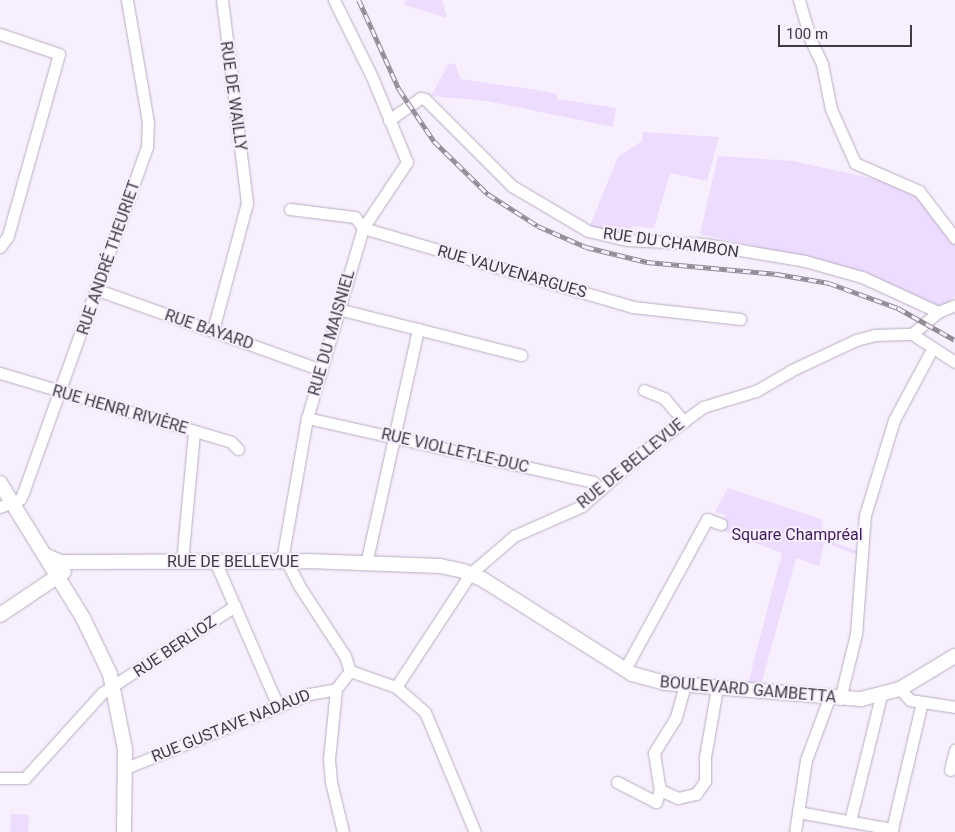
<!DOCTYPE html>
<meta charset="utf-8">
<style>
body{margin:0}
#map{position:relative;width:955px;height:832px;overflow:hidden;background:#f7effe;font-family:Roboto,sans-serif}
div>[style]{position:absolute}
[style*='--x']{left:calc(var(--x)*1px);top:calc(var(--y)*1px);width:calc(var(--w)*1px);rotate:calc(var(--a)*1deg)}
.green>*{inset:0;background:#eddcfe;transform-origin:0 0}
.roads{filter:drop-shadow(0 0 1px #b7adc0) drop-shadow(0 0 1px #b7adc0)}
.minor>*{height:11px;margin:-5.5px;padding:0 5.5px;transform-origin:5.5px;border-radius:5.5px;background:#fff}
.major>*{height:14px;margin:-7px;padding:0 7px;transform-origin:7px;border-radius:7px;background:#fff}
.rail>*{height:4.5px;margin-top:-2.25px;transform-origin:0;background:repeating-linear-gradient(90deg,#f7effe 0 8px,#918b96 0 16px);box-sizing:border-box;border-block:1px solid #918b96}
span{translate:-50% -50%;white-space:nowrap;text-align:center;line-height:1.15;-webkit-text-stroke:4px #f7effe;paint-order:stroke}
.street-label{font-size:16px;color:#3f3b42}
.park-label{font-size:16px;color:#3f1c57}
.scale{position:absolute;left:778px;top:25px;width:134px;height:22px;box-sizing:border-box;border:2px solid #3f3b42;border-top:0;padding-left:6px;font-size:15px;line-height:18px;white-space:nowrap;color:#3f3b42;-webkit-text-stroke:4px #f7effe;paint-order:stroke}
</style>
<div id="map">
<div class="green">
<i style="clip-path:polygon(405px 0,442px 0,447px 18px,405px 5px)"></i>
<i style="clip-path:polygon(449px 63px,456px 65px,460px 79px,537px 90px,557px 94px,557px 99px,616px 108px,613px 127px,487px 101px,431px 96px)"></i>
<i style="clip-path:polygon(643px 132px,719px 137px,707px 181px,670px 173px,654px 228px,632px 226px,628px 237px,589px 228px,618px 157px,642px 141px)"></i>
<i style="clip-path:polygon(718px 156px,793px 161px,905px 186px,919px 196px,955px 243px,955px 296px,941px 309px,779px 252px,700px 234px)"></i>
<i style="clip-path:polygon(728px 488px,821px 519px,824px 539px,858px 551px,858px 555px,824px 543px,819px 566px,796px 558px,761px 685px,748px 684px,782px 553px,718px 529px,726px 515px,715px 512px)"></i>
<i style="left:11px;top:814px;width:18px;height:18px;rotate:3deg"></i>
</div>
<div class="roads">
<div class="minor">
<i style="--x:334;--y:0;--w:86;--a:63.7"></i>
<i style="--x:372;--y:77;--w:92;--a:67.6"></i>
<i style="--x:407;--y:162;--w:79;--a:123.7"></i>
<i style="--x:363;--y:228;--w:198;--a:106.4"></i>
<i style="--x:307;--y:418;--w:138;--a:100"></i>
<i style="--x:283;--y:554;--w:34;--a:63"></i>
<i style="--x:298;--y:584;--w:86;--a:56.9"></i>
<i style="--x:345;--y:656;--w:16;--a:72"></i>
<i style="--x:350;--y:671;--w:23;--a:128"></i>
<i style="--x:336;--y:689;--w:70;--a:95.7"></i>
<i style="--x:329;--y:759;--w:23;--a:85"></i>
<i style="--x:331;--y:782;--w:51;--a:76.5"></i>
<i style="--x:799;--y:0;--w:43;--a:73.7"></i>
<i style="--x:811;--y:41;--w:25;--a:64"></i>
<i style="--x:822;--y:64;--w:46;--a:78.7"></i>
<i style="--x:831;--y:109;--w:59;--a:66"></i>
<i style="--x:855;--y:163;--w:70;--a:23.6"></i>
<i style="--x:919;--y:191;--w:59;--a:52.5"></i>
<i style="--x:0;--y:34;--w:62;--a:18.7"></i>
<i style="--x:59;--y:54;--w:189;--a:105.7"></i>
<i style="--x:8;--y:236;--w:14;--a:126"></i>
<i style="--x:389;--y:120;--w:38;--a:-35"></i>
<i style="--x:420;--y:98;--w:5;--a:11"></i>
<i style="--x:425;--y:99;--w:123;--a:45"></i>
<i style="--x:512;--y:186;--w:88;--a:30.6"></i>
<i style="--x:588;--y:231;--w:41;--a:12.7"></i>
<i style="--x:628;--y:240;--w:77;--a:3"></i>
<i style="--x:705;--y:244;--w:101;--a:9.6"></i>
<i style="--x:805;--y:261;--w:59;--a:15.7"></i>
<i style="--x:862;--y:277;--w:84;--a:24.7"></i>
<i style="--x:290;--y:209;--w:65;--a:7"></i>
<i style="--x:355;--y:217;--w:14;--a:54"></i>
<i style="--x:363;--y:228;--w:281;--a:16.3"></i>
<i style="--x:633;--y:307;--w:108;--a:6.4"></i>
<i style="--x:98;--y:290;--w:237;--a:19.7"></i>
<i style="--x:338;--y:309;--w:189;--a:14.1"></i>
<i style="--x:213;--y:330;--w:131;--a:-75"></i>
<i style="--x:247;--y:203;--w:205;--a:-97"></i>
<i style="--x:912;--y:334;--w:34;--a:-40"></i>
<i style="--x:938;--y:312;--w:18;--a:-22"></i>
<i style="--x:912;--y:334;--w:51;--a:33.1"></i>
<i style="--x:0;--y:373;--w:241;--a:16.6"></i>
<i style="--x:231;--y:442;--w:10;--a:45"></i>
<i style="--x:644;--y:390;--w:22;--a:22"></i>
<i style="--x:664;--y:398;--w:31;--a:50"></i>
<i style="--x:307;--y:418;--w:293;--a:12.6"></i>
<i style="--x:593;--y:482;--w:11;--a:41"></i>
<i style="--x:0;--y:507;--w:22;--a:-22"></i>
<i style="--x:20;--y:499;--w:7;--a:-63"></i>
<i style="--x:23;--y:493;--w:368;--a:-70.3"></i>
<i style="--x:147;--y:147;--w:25;--a:-88"></i>
<i style="--x:148;--y:122;--w:124;--a:-99.8"></i>
<i style="--x:215;--y:561;--w:158;--a:66.5"></i>
<i style="--x:182;--y:562;--w:131;--a:-84.7"></i>
<i style="--x:366;--y:564;--w:241;--a:-77.5"></i>
<i style="--x:625;--y:669;--w:171;--a:-61.3"></i>
<i style="--x:707;--y:519;--w:15;--a:20"></i>
<i style="--x:350;--y:671;--w:49;--a:19.2"></i>
<i style="--x:396;--y:687;--w:38;--a:41"></i>
<i style="--x:425;--y:712;--w:130;--a:67.4"></i>
<i style="--x:685;--y:685;--w:35;--a:106"></i>
<i style="--x:675;--y:719;--w:40;--a:122"></i>
<i style="--x:654;--y:753;--w:37;--a:81"></i>
<i style="--x:660;--y:790;--w:20;--a:24"></i>
<i style="--x:678;--y:798;--w:18;--a:-13"></i>
<i style="--x:696;--y:794;--w:16;--a:-55"></i>
<i style="--x:705;--y:781;--w:24;--a:-90"></i>
<i style="--x:705;--y:757;--w:70;--a:-80.1"></i>
<i style="--x:396;--y:687;--w:136;--a:-56.7"></i>
<i style="--x:471;--y:573;--w:57;--a:-40.7"></i>
<i style="--x:514;--y:536;--w:74;--a:-23.8"></i>
<i style="--x:582;--y:506;--w:83;--a:-41.6"></i>
<i style="--x:644;--y:451;--w:74;--a:-36.7"></i>
<i style="--x:703;--y:407;--w:55;--a:-16.8"></i>
<i style="--x:756;--y:391;--w:39;--a:-30"></i>
<i style="--x:790;--y:371;--w:73;--a:-25.2"></i>
<i style="--x:856;--y:340;--w:20;--a:-15"></i>
<i style="--x:875;--y:335;--w:37;--a:-2"></i>
<i style="--x:900;--y:689;--w:15;--a:48"></i>
<i style="--x:910;--y:700;--w:46;--a:8.8"></i>
<i style="--x:840;--y:699;--w:67;--a:-76.2"></i>
<i style="--x:856;--y:634;--w:119;--a:-85.7"></i>
<i style="--x:865;--y:515;--w:99;--a:-73"></i>
<i style="--x:894;--y:420;--w:81;--a:-61.8"></i>
<i style="--x:126;--y:768;--w:197;--a:-22"></i>
<i style="--x:309;--y:694;--w:27;--a:-10"></i>
<i style="--x:950;--y:770;--w:21;--a:-76"></i>
<i style="--x:0;--y:778;--w:25;--a:0"></i>
<i style="--x:25;--y:778;--w:115;--a:-47.8"></i>
<i style="--x:102;--y:693;--w:159;--a:-33.2"></i>
<i style="--x:617;--y:782;--w:44;--a:27.1"></i>
<i style="--x:656;--y:802;--w:13;--a:-72"></i>
<i style="--x:798;--y:812;--w:96;--a:10.3"></i>
<i style="--x:892;--y:829;--w:130;--a:-76.7"></i>
<i style="--x:850;--y:821;--w:129;--a:-76.1"></i>
<i style="--x:795;--y:832;--w:73;--a:-81.3"></i>
<i style="--x:806;--y:760;--w:66;--a:-69.6"></i>
</div>
<div class="major">
<i style="--x:0;--y:483;--w:158;--a:58.4"></i>
<i style="--x:83;--y:618;--w:62;--a:64.3"></i>
<i style="--x:110;--y:674;--w:76;--a:78.7"></i>
<i style="--x:125;--y:749;--w:83;--a:90.7"></i>
<i style="--x:45;--y:555;--w:17;--a:25"></i>
<i style="--x:60;--y:562;--w:247;--a:-0.2"></i>
<i style="--x:307;--y:561;--w:133;--a:2.2"></i>
<i style="--x:440;--y:566;--w:24;--a:12"></i>
<i style="--x:463;--y:571;--w:21;--a:23"></i>
<i style="--x:482;--y:579;--w:178;--a:32.3"></i>
<i style="--x:632;--y:674;--w:34;--a:15"></i>
<i style="--x:665;--y:683;--w:197;--a:4.7"></i>
<i style="--x:861;--y:699;--w:40;--a:-14.4"></i>
<i style="--x:900;--y:689;--w:64;--a:-31"></i>
<i style="--x:0;--y:615;--w:77;--a:-33.9"></i>
</div>
</div>
<div class="rail">
<i style="--x:359;--y:0;--w:98;--a:65.8"></i>
<i style="--x:399;--y:89;--w:63;--a:56.1"></i>
<i style="--x:434;--y:141;--w:76;--a:44.5"></i>
<i style="--x:488;--y:194;--w:59;--a:32.6"></i>
<i style="--x:538;--y:226;--w:52;--a:23.6"></i>
<i style="--x:586;--y:247;--w:63;--a:13.8"></i>
<i style="--x:647;--y:262;--w:131;--a:5.3"></i>
<i style="--x:777;--y:274;--w:53;--a:9.8"></i>
<i style="--x:829;--y:283;--w:73;--a:19.9"></i>
<i style="--x:898;--y:308;--w:65;--a:29.3"></i>
</div>
<div class="street-label">
<span style="left:233px;top:96px;rotate:82deg">RUE DE WAILLY</span>
<span style="left:671px;top:243px;rotate:8deg">RUE DU CHAMBON</span>
<span style="left:109px;top:258px;rotate:-71deg">RUE ANDRÉ THEURIET</span>
<span style="left:512px;top:272px;rotate:16deg">RUE VAUVENARGUES</span>
<span style="left:209px;top:330px;rotate:19deg">RUE BAYARD</span>
<span style="left:332px;top:333px;rotate:-74deg">RUE DU MAISNIEL</span>
<span style="left:120px;top:410px;rotate:16deg">RUE HENRI RIVIÈRE</span>
<span style="left:455px;top:451px;rotate:13deg">RUE VIOLLET-LE-DUC</span>
<span style="left:631px;top:464px;rotate:-39deg">RUE DE BELLEVUE</span>
<span style="left:233px;top:562px">RUE DE BELLEVUE</span>
<span style="left:175px;top:647px;rotate:-34deg">RUE BERLIOZ</span>
<span style="left:748px;top:690px;rotate:5deg">BOULEVARD GAMBETTA</span>
<span style="left:231px;top:726px;rotate:-22deg">RUE GUSTAVE NADAUD</span>
</div>
<div class="park-label">
<span style="left:797px;top:535px">Square Champréal</span>
</div>
<div class="scale">100 m</div>
</div>
